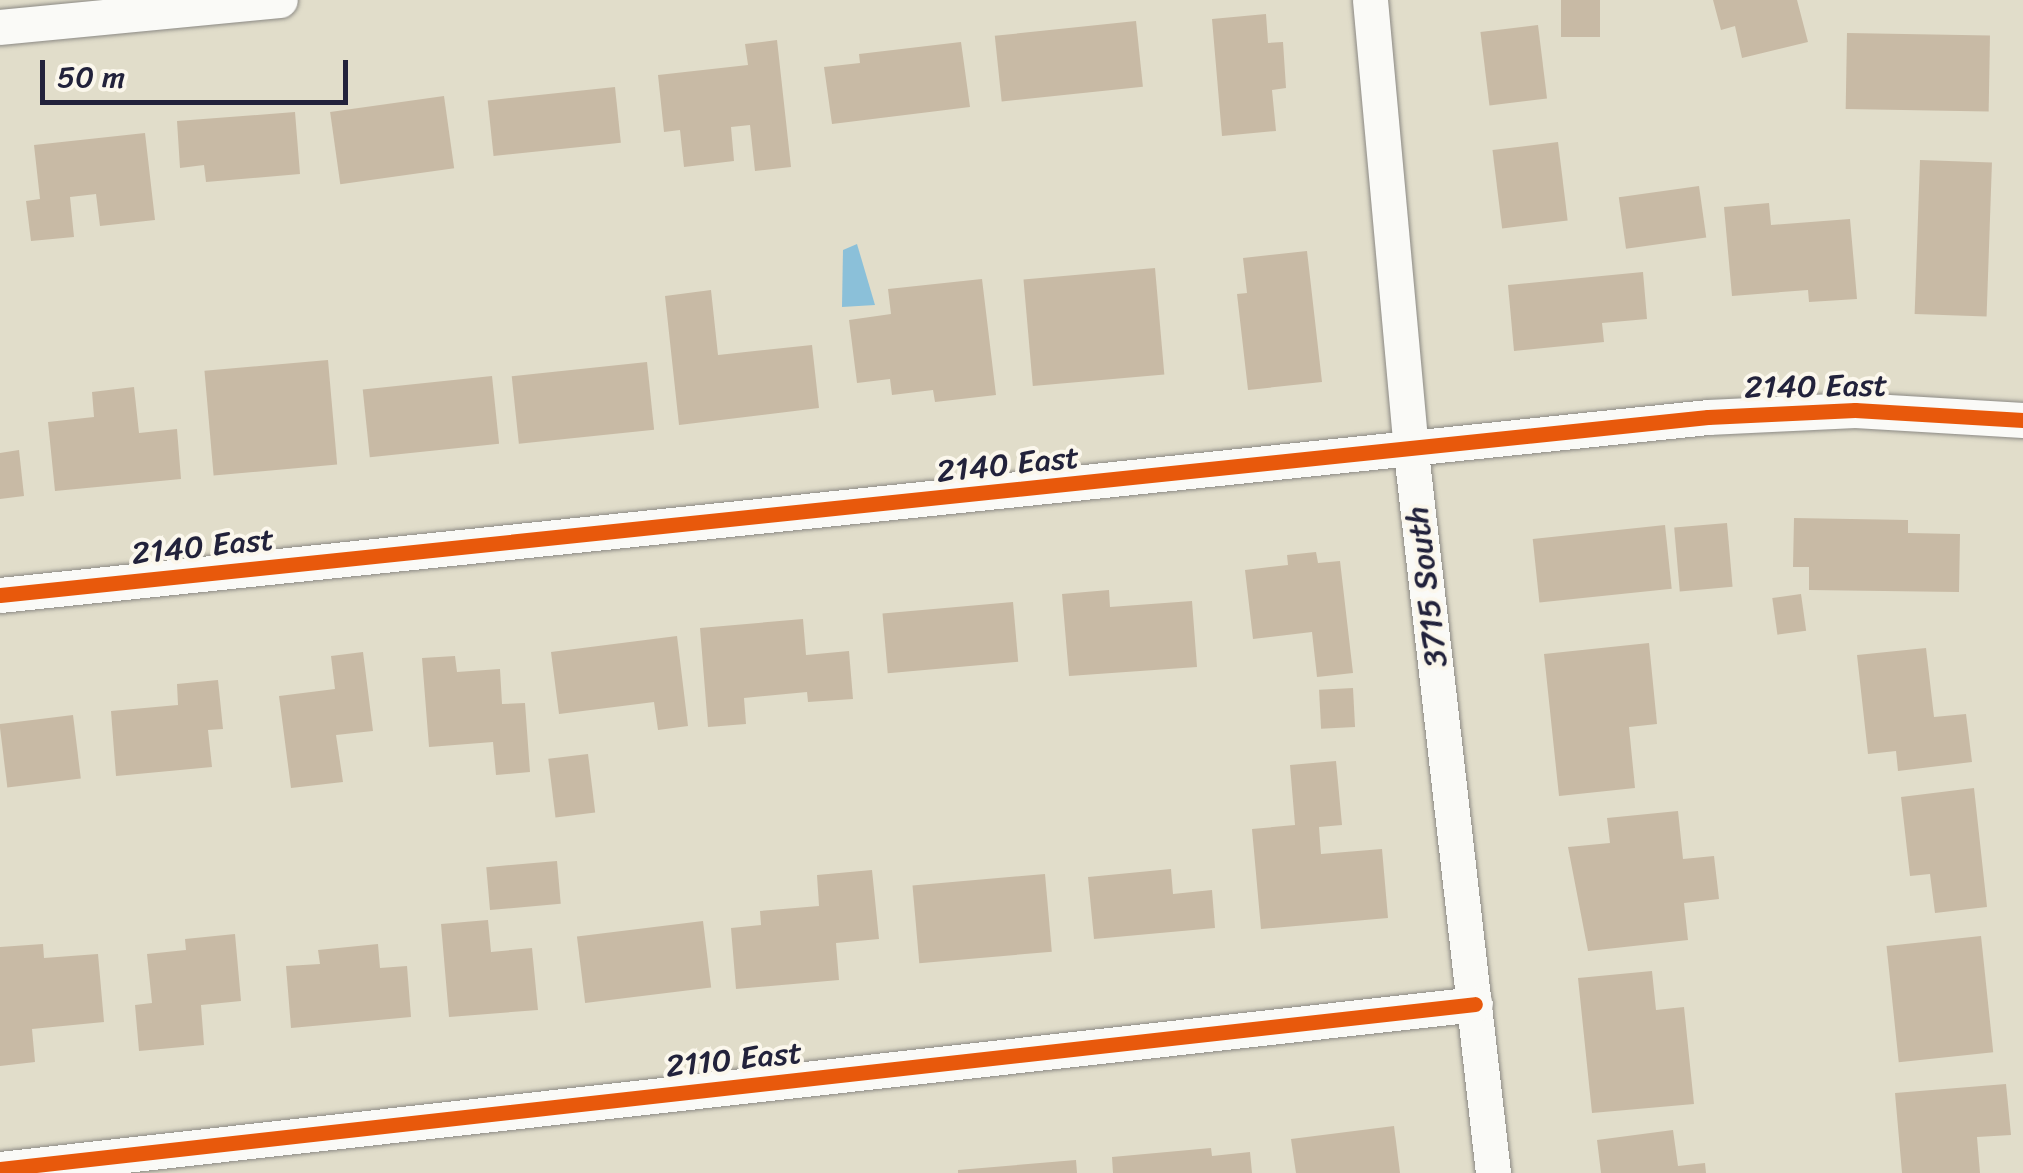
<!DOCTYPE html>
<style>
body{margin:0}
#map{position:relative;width:2023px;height:1173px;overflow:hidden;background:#e1ddca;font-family:Sriracha,sans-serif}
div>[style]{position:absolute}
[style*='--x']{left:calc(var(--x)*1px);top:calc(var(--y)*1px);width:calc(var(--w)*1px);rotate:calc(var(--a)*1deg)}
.water>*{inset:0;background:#8bc0d9}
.building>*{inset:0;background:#c8baa5;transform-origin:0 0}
.roads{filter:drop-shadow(0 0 2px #8b8984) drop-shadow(0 0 2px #8b8984)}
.minor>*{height:35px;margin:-17.5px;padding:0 17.5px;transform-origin:17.5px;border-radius:17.5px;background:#fafaf7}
.cycleway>*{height:15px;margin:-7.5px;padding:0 7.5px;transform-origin:7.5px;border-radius:7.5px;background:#e8590c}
span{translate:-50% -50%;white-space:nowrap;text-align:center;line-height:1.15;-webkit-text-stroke:8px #fbf7ec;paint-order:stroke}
.street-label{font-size:32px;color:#22223b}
.scale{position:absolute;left:40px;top:60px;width:308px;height:45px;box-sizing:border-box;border:5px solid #22223b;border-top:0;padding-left:12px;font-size:30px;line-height:35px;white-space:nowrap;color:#22223b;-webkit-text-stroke:8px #fbf7ec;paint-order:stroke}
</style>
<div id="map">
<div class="water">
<i style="clip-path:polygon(857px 244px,875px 305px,842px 307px,843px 250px)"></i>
</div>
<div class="building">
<i style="left:1561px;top:0;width:39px;height:37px"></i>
<i style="clip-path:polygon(1713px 0,1797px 0,1808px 42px,1742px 58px,1735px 26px,1721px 30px)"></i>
<i style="clip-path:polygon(1266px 14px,1268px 43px,1283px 42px,1286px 88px,1272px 90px,1276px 131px,1222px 136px,1212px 19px)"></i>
<i style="left:1136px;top:21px;width:66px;height:142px;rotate:84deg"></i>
<i style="left:1538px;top:25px;width:74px;height:58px;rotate:83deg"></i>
<i style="left:1847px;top:33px;width:143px;height:76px;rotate:1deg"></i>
<i style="clip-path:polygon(777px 40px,791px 167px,755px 171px,750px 125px,731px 127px,734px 161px,684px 167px,680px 130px,664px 132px,658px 75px,748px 65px,745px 44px)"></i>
<i style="clip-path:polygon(961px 42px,970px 107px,832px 124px,824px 67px,860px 63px,859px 54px)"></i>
<i style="left:615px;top:87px;width:56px;height:128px;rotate:84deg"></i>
<i style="left:444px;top:96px;width:73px;height:115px;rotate:82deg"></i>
<i style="clip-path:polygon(295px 112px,300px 174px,206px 182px,204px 165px,180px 168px,177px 121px)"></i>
<i style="clip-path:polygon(145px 133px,155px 220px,100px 226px,96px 194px,70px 197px,74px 237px,31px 241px,26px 201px,40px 199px,34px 145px)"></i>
<i style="left:1558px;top:142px;width:79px;height:66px;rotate:83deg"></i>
<i style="left:1920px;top:160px;width:72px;height:154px;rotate:2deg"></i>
<i style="left:1699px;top:186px;width:52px;height:81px;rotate:82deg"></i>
<i style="clip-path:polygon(1769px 203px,1771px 225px,1850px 219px,1857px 299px,1809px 302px,1808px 290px,1732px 296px,1724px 207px)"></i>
<i style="clip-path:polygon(1307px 251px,1322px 382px,1248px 390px,1237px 294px,1247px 293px,1243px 258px)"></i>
<i style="left:1155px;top:268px;width:107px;height:132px;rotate:85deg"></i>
<i style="clip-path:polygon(1643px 272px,1647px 319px,1602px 323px,1604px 342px,1514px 351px,1508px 285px)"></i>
<i style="clip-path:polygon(982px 279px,996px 395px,935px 402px,933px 390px,892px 395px,890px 379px,857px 383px,849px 320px,891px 314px,888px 289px)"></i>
<i style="clip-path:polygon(711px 290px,718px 355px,812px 345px,819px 408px,679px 425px,665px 296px)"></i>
<i style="left:328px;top:360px;width:105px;height:124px;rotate:85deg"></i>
<i style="left:647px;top:362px;width:68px;height:136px;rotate:84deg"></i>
<i style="left:492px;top:376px;width:68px;height:130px;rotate:84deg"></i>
<i style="clip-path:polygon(134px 387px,139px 433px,177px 429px,181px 479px,55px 491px,48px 422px,94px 417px,92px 392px)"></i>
<i style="clip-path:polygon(19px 450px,24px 496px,0 499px,0 453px)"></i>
<i style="clip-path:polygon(1794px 518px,1908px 520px,1908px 533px,1960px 534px,1959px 592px,1809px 590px,1809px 567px,1793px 567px)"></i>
<i style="left:1727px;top:523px;width:64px;height:53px;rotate:85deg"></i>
<i style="left:1665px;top:525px;width:64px;height:133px;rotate:84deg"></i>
<i style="clip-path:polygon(1316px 552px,1318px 563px,1340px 561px,1353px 673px,1317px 677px,1312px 632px,1253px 639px,1245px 570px,1288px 565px,1287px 555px)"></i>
<i style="clip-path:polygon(1109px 590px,1110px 607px,1192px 601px,1197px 667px,1069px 676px,1062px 594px)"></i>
<i style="left:1801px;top:594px;width:37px;height:29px;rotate:82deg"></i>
<i style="left:1013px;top:602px;width:60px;height:131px;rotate:85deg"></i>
<i style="clip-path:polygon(803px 619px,806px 655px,849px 651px,853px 699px,808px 702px,807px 692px,744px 698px,746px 724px,708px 727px,700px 628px)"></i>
<i style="clip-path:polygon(677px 636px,688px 726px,658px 730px,654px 702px,559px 714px,551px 652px)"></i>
<i style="clip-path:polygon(1649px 643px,1657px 724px,1629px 727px,1635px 788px,1559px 796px,1544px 654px)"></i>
<i style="clip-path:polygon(1926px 648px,1934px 717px,1966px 714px,1972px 762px,1898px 771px,1896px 751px,1868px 754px,1857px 655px)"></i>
<i style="clip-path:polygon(363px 652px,373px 731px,336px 735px,343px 782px,291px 788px,279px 696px,335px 689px,331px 656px)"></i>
<i style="clip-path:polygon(455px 656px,457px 672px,500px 669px,502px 704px,525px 703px,530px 772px,496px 775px,493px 742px,429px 747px,422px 658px)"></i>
<i style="clip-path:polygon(218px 680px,223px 729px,208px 730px,212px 767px,116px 776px,111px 711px,178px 705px,177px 684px)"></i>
<i style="left:1353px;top:688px;width:39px;height:34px;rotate:87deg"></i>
<i style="left:73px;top:715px;width:64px;height:74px;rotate:83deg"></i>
<i style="left:588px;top:754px;width:59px;height:40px;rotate:83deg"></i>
<i style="clip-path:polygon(1336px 761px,1342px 825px,1319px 827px,1321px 854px,1382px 849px,1388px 918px,1261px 929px,1252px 829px,1295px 825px,1290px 765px)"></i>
<i style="clip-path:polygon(1974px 788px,1987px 907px,1935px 913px,1930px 874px,1910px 876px,1901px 797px)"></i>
<i style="clip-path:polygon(1678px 811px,1683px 859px,1714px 856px,1719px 899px,1684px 903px,1688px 940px,1588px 951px,1568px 847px,1610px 843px,1607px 818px)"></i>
<i style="left:557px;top:861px;width:43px;height:71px;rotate:85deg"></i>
<i style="clip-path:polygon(1171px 869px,1173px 894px,1212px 890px,1215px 928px,1094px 939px,1088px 877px)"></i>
<i style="clip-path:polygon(872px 870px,879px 939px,836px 943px,839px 980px,736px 989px,731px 928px,761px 925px,760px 911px,819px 906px,817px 875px)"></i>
<i style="left:1045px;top:874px;width:78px;height:133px;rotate:85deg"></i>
<i style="clip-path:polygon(488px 920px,491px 952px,532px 948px,538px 1010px,449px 1017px,441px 924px)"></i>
<i style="left:703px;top:921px;width:67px;height:127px;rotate:83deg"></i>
<i style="clip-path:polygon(235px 934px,241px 1001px,201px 1005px,204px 1045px,139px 1051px,135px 1005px,152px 1003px,147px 954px,186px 950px,185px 939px)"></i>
<i style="left:1981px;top:936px;width:117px;height:95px;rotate:84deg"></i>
<i style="clip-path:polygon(43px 944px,44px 958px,98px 954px,104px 1022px,32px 1029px,35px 1062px,0 1066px,0 947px)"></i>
<i style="clip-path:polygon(378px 944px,380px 968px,407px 966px,411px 1017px,291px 1028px,286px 966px,320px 964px,318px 950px)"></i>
<i style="clip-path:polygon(1652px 971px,1656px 1010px,1684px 1007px,1694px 1104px,1592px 1113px,1578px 978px)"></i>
<i style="clip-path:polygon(2006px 1084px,2011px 1135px,1977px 1137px,1980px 1173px,1902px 1173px,1895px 1093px)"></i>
<i style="clip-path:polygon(1394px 1126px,1400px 1173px,1296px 1173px,1291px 1139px)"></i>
<i style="clip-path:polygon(1673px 1130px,1678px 1166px,1705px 1163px,1706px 1173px,1601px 1173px,1597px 1140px)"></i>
<i style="clip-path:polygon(1211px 1148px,1212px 1156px,1250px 1152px,1252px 1173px,1113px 1173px,1112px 1157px)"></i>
<i style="clip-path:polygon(1076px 1160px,1077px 1173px,958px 1173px,958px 1170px)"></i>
</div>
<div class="roads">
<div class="minor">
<i style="--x:1370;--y:0;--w:454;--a:84.8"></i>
<i style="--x:1411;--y:452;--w:726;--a:83.51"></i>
<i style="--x:0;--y:27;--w:281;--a:-5.5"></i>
<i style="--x:0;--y:595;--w:1717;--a:-5.95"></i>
<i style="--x:1708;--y:417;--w:147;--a:-2.7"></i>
<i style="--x:1855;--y:410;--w:168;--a:3.4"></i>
<i style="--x:0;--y:1169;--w:1484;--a:-6.38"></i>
</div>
</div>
<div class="cycleway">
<i style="--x:0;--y:595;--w:1717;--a:-5.95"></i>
<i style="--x:1708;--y:417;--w:147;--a:-2.7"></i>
<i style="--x:1855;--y:410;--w:168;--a:3.4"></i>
<i style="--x:0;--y:1169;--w:1484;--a:-6.38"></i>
</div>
<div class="street-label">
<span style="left:1816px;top:387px;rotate:-1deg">2140 East</span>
<span style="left:1008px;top:465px;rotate:-6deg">2140 East</span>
<span style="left:203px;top:547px;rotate:-6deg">2140 East</span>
<span style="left:1427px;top:587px;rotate:-97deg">3715 South</span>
<span style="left:734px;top:1060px;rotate:-6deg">2110 East</span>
</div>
<div class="scale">50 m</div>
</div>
